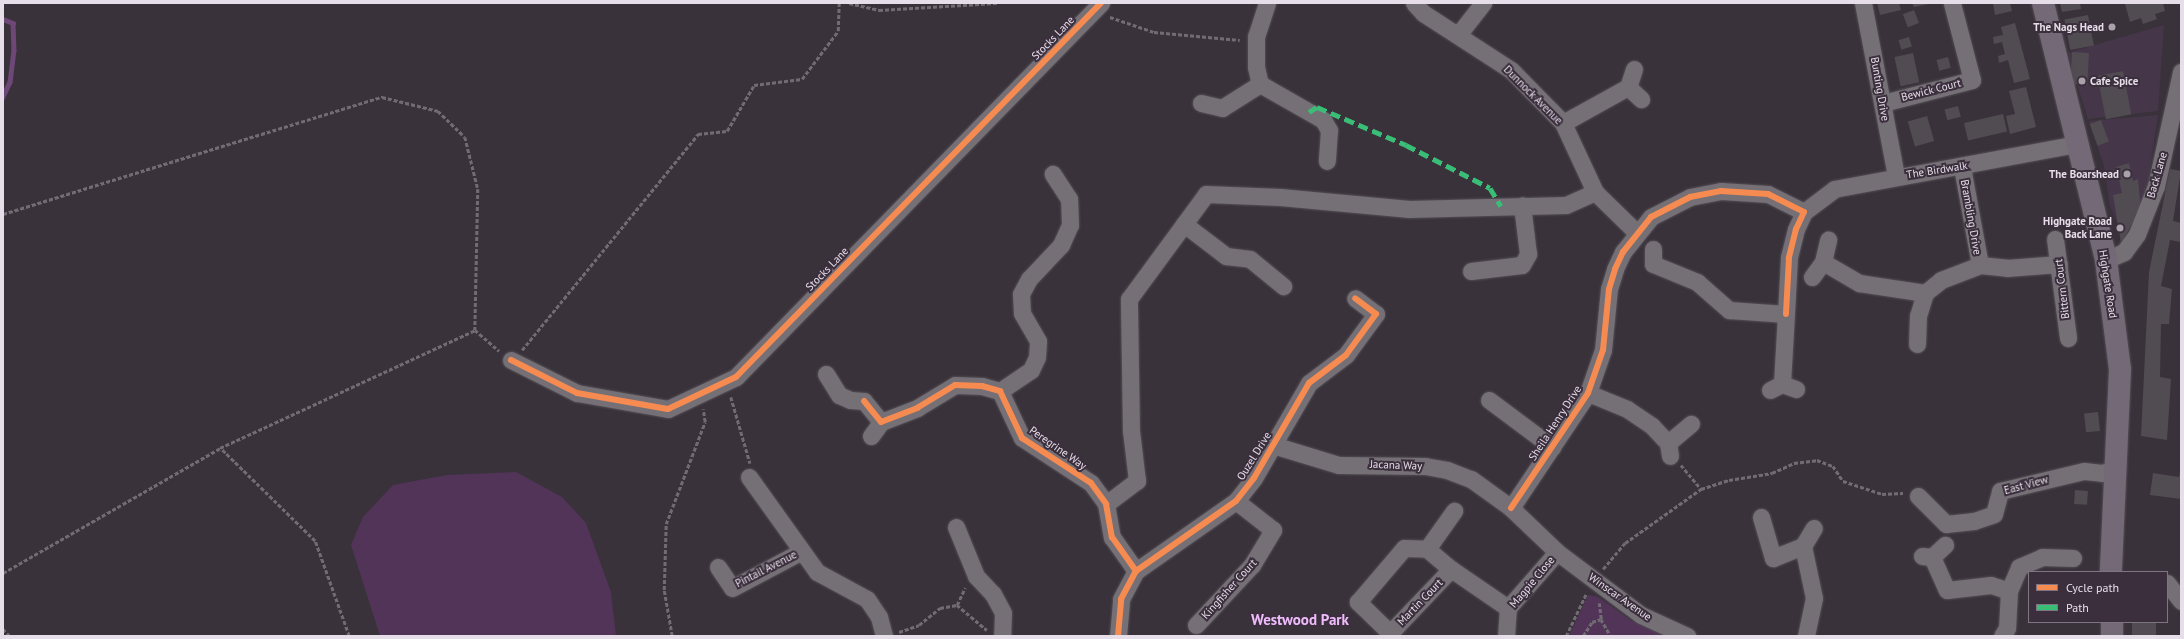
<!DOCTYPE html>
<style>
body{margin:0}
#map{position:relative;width:2184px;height:639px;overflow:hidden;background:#39323a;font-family:"PT Sans",sans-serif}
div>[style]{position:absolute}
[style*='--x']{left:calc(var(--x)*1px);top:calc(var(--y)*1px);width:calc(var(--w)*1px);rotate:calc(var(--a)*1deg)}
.built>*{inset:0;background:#453649}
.green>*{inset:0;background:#513458}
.stream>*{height:4.5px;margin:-2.25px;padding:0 2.25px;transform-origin:2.25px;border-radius:2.25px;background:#6d4776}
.building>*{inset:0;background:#514b52;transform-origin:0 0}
.path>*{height:2.5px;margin-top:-1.25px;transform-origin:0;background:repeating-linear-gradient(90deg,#716c72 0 4px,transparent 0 6px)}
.roads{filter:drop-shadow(0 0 1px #544e55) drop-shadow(0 0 1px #544e55)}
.minor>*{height:17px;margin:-8.5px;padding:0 8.5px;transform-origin:8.5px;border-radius:8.5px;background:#756f76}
.major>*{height:22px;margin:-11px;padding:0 11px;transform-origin:11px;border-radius:11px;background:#746976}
.quiet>*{height:5px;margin-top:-2.5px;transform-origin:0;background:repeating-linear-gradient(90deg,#3abd76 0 10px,transparent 0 15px)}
.cycleway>*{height:6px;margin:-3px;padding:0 3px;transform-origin:3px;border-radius:3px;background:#f68b52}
.dots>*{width:11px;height:11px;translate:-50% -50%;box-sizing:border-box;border:2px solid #3b2f3e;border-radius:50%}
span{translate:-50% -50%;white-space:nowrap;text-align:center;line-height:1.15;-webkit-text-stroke:4px #3b2f3e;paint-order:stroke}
.poi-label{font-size:11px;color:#e6dee8;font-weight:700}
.right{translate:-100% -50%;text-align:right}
.left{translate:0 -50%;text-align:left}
.street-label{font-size:11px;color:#e6dee8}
.district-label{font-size:15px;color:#eebcfa;font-weight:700}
.frame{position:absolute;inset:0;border:4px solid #e6dee8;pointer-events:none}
.legend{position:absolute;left:2028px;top:571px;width:140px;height:52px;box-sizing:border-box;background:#3b2f3e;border:1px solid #7f7582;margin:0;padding:5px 7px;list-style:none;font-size:12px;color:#e6dee8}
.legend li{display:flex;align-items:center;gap:8px;height:20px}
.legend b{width:20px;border:1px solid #7f7582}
</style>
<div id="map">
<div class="built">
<i style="clip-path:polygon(2164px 25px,2158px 111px,2088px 119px,2067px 53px)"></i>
<i style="clip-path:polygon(2158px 115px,2144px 209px,2120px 228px,2110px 206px,2104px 166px,2089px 121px)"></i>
</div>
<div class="green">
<i style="clip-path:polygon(516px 472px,562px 497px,586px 523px,611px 592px,616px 636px,380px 636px,351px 545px,363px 517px,393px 485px,447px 475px)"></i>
<i style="clip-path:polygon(1588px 595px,1598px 597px,1632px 621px,1665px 636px,1569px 636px)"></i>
</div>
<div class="stream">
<i style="--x:3;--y:19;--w:11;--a:22"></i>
<i style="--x:13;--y:23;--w:27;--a:88"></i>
<i style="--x:14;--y:50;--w:32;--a:97"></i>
<i style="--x:10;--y:82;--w:17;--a:115"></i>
</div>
<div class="building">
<i style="clip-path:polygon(1877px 3px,1899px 3px,1901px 10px,1880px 15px)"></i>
<i style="clip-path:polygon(1912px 3px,1929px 3px,1929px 4px,1914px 7px)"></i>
<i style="clip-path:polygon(1993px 3px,2010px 3px,2012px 11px,1995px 15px)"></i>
<i style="clip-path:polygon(2060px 3px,2080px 3px,2081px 9px,2062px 12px)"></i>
<i style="clip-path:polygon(2163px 3px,2165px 11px,2155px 14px,2157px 19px,2143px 24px,2141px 18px,2130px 22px,2125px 4px)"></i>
<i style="left:1914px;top:10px;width:14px;height:12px;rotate:69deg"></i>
<i style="left:2088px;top:15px;width:31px;height:24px;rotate:79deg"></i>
<i style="clip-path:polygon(2015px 23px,2030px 79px,2014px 83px,2008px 60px,1999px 63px,1998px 56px,2005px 54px,2002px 42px,1994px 44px,1993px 37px,2003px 35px,2001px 27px)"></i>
<i style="left:1909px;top:37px;width:10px;height:11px;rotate:73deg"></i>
<i style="left:2072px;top:52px;width:17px;height:32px;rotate:3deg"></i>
<i style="left:1913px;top:53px;width:30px;height:19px;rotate:78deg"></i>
<i style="left:1948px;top:57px;width:11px;height:12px;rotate:75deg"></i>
<i style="left:2123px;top:71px;width:44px;height:26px;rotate:79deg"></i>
<i style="clip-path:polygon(2026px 87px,2036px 127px,2010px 134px,2006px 116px,2015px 114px,2009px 91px)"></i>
<i style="left:1958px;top:106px;width:11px;height:14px;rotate:75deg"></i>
<i style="left:2003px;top:114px;width:18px;height:40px;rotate:77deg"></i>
<i style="left:1927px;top:116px;width:26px;height:20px;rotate:74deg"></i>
<i style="left:2101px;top:120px;width:23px;height:12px;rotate:70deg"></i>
<i style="clip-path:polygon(2129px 163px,2133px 181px,2138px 179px,2141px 209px,2121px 243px,2113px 195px,2122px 193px,2116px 167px)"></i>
<i style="clip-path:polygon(2170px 169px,2181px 171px,2173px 221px,2181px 223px,2181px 242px,2170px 240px,2161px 286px,2172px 289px,2169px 324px,2161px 324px,2160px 377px,2171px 379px,2167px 440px,2141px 436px,2149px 272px)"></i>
<i style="left:2098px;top:412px;width:19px;height:14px;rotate:84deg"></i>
<i style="clip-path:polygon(2181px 468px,2181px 499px,2150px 495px,2153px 473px,2179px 477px)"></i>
<i style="left:2075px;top:490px;width:13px;height:14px;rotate:4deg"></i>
<i style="left:2132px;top:622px;width:24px;height:14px"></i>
</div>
<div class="path">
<i style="--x:849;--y:3;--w:31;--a:13"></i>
<i style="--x:879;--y:10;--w:118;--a:-3.4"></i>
<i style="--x:1110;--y:17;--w:46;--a:18.8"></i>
<i style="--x:1154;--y:32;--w:86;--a:5.3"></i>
<i style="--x:3;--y:214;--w:397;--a:-17.2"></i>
<i style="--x:382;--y:97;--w:58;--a:14"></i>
<i style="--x:438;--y:111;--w:37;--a:44"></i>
<i style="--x:465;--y:137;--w:54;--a:76"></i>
<i style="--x:478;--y:189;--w:141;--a:91.2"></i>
<i style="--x:522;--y:350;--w:279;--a:-50.8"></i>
<i style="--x:698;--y:134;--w:29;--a:-6"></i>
<i style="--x:727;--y:131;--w:53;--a:-59.6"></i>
<i style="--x:754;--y:85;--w:48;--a:-7.1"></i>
<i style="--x:802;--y:79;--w:60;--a:-53.1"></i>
<i style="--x:838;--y:31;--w:28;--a:-88"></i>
<i style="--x:731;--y:397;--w:69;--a:73.9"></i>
<i style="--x:1681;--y:465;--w:31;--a:50"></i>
<i style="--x:1603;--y:569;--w:34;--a:-50"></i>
<i style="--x:1625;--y:543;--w:93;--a:-35.4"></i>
<i style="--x:1701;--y:489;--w:29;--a:-18"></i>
<i style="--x:1729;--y:480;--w:44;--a:-9.2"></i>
<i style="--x:1772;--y:473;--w:24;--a:-24"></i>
<i style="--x:1794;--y:463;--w:23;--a:-7"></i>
<i style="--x:1817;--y:460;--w:17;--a:21"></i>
<i style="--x:1833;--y:466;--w:18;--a:56"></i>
<i style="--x:1843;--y:481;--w:41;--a:18.4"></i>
<i style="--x:1882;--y:494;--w:21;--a:-3"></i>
<i style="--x:3;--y:573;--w:250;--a:-29.9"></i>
<i style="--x:957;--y:605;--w:39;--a:40"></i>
<i style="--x:1601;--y:619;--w:20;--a:60"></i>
<i style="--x:3;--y:629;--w:10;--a:45"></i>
<i style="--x:899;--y:632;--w:21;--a:-19"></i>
<i style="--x:919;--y:625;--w:27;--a:-39"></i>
<i style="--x:940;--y:608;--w:17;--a:-10"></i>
<i style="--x:957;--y:605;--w:19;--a:-65"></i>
<i style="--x:349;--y:636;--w:101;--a:-109.7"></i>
<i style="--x:315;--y:541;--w:133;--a:-135.6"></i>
<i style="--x:220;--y:448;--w:281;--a:-24.8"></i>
<i style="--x:475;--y:330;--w:32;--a:41"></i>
<i style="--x:672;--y:636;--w:47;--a:-99.9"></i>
<i style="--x:664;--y:590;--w:66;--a:-88.3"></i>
<i style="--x:666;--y:524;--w:109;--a:-69.1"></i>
<i style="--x:705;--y:422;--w:13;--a:-99"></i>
<i style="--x:1566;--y:636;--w:47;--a:-64.5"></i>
<i style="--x:1583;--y:636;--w:17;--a:-57"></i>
<i style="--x:1592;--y:622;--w:9;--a:-18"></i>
<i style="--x:1601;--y:619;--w:16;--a:-97"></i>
</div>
<div class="roads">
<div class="minor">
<i style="--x:1267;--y:3;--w:35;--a:108"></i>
<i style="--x:1256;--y:36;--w:31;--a:90"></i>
<i style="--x:1256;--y:67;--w:17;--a:77"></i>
<i style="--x:1260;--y:84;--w:73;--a:29.7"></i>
<i style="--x:1323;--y:120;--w:12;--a:59"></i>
<i style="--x:1329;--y:130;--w:31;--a:94"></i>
<i style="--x:1414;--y:3;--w:13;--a:48"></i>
<i style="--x:1423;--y:13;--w:105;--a:32.9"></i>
<i style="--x:1511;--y:70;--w:74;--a:45.5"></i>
<i style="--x:1563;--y:123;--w:76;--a:65.1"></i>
<i style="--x:1595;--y:192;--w:59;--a:44.3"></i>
<i style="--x:1863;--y:3;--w:176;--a:79.2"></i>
<i style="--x:1458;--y:35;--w:41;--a:-52"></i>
<i style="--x:1634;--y:69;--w:19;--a:108"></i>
<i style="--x:1628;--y:87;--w:18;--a:43"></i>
<i style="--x:1201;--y:103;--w:22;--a:13"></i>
<i style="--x:1222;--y:108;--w:45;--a:-32.3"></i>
<i style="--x:1883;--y:103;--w:92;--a:-14.5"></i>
<i style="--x:1972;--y:80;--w:80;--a:-104.6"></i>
<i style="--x:1563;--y:123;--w:74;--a:-29"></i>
<i style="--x:1804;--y:212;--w:38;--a:-37"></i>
<i style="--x:1834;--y:189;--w:247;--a:-10.5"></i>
<i style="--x:1184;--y:224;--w:53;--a:37.3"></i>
<i style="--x:1226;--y:256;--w:24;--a:7"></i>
<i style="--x:1250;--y:259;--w:43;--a:39.3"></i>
<i style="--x:2055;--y:239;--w:100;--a:82.5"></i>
<i style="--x:1653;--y:249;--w:15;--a:90"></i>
<i style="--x:2106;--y:260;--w:20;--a:-24"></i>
<i style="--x:2124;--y:252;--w:22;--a:-54"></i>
<i style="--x:2137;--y:234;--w:52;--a:-68.4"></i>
<i style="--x:2156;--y:186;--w:117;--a:-77.6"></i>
<i style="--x:1823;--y:262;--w:42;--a:30.3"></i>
<i style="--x:1859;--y:283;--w:67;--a:8.6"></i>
<i style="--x:1925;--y:293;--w:21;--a:-39"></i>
<i style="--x:1941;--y:280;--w:42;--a:-21"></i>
<i style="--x:1980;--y:265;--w:100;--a:-100.4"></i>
<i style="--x:1653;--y:264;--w:48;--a:22.2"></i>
<i style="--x:1697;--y:282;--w:43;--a:41.2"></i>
<i style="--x:1729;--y:310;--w:57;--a:4"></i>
<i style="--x:1786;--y:314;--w:70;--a:93.3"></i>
<i style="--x:1980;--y:265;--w:27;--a:6"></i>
<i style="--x:2007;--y:268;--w:52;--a:-4.4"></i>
<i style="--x:1471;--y:271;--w:51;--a:-6.7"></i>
<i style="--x:1522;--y:265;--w:13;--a:-61"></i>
<i style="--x:1528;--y:254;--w:49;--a:-97"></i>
<i style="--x:1812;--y:277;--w:19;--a:-54"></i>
<i style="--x:1823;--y:262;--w:23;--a:-77"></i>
<i style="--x:1917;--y:344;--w:28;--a:-88"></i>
<i style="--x:1918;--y:316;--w:24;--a:-73"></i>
<i style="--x:511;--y:360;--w:74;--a:26.6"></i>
<i style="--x:577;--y:393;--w:92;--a:10"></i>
<i style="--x:668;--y:409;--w:75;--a:-25.2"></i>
<i style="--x:736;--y:377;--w:523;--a:-45.7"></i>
<i style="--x:826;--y:374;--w:25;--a:58"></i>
<i style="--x:839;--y:395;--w:12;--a:24"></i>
<i style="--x:850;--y:400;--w:14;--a:4"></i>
<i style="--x:864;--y:401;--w:27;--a:51"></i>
<i style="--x:881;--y:422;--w:39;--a:-21"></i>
<i style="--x:917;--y:408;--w:44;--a:-31.2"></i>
<i style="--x:955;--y:385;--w:27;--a:2"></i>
<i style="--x:982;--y:386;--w:19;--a:16"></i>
<i style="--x:1000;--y:391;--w:52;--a:64.9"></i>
<i style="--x:1022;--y:438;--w:82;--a:33.1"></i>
<i style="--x:1091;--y:483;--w:26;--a:54"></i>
<i style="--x:1106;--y:504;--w:34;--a:80"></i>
<i style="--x:1112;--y:537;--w:42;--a:54.8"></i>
<i style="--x:1770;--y:390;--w:13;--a:-27"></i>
<i style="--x:1782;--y:384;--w:15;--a:20"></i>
<i style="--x:1000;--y:391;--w:37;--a:-34"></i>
<i style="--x:1031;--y:370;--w:14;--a:-65"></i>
<i style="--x:1037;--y:357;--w:16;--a:-86"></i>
<i style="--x:1038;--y:341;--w:32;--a:-120"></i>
<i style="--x:1022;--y:313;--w:19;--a:-93"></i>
<i style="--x:1021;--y:294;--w:17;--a:-62"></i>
<i style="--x:1029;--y:279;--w:47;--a:-46.7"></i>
<i style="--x:1061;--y:245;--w:22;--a:-66"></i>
<i style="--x:1070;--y:225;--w:26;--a:-92"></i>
<i style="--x:1069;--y:199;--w:30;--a:-123"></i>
<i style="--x:1588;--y:393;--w:42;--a:22.3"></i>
<i style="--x:1627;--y:409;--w:30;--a:34"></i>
<i style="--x:1652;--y:426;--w:23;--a:47"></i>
<i style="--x:1668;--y:443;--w:13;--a:81"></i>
<i style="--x:1489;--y:400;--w:79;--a:36.7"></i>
<i style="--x:871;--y:436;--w:17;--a:-54"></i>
<i style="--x:1668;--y:443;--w:30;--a:-40"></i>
<i style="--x:1273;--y:445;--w:69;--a:16.9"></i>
<i style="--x:1339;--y:465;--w:86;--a:0.7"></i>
<i style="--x:1425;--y:466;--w:22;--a:10"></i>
<i style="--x:1447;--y:470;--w:26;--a:21"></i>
<i style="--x:1471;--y:479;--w:49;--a:35.9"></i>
<i style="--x:1511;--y:508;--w:64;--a:43.7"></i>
<i style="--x:1557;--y:552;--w:105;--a:36.9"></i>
<i style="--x:1641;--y:615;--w:51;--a:24.5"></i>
<i style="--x:749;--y:477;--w:117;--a:54.4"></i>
<i style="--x:817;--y:572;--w:57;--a:28.4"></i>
<i style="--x:867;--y:599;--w:22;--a:56"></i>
<i style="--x:879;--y:617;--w:20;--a:75"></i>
<i style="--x:1918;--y:496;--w:40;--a:45"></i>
<i style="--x:1946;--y:524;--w:28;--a:-6"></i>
<i style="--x:1974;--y:521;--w:21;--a:-19"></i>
<i style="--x:1994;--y:514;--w:24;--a:-75"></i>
<i style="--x:2000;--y:491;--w:86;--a:-13.4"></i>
<i style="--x:2084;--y:471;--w:18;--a:6"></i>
<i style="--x:2102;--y:473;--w:15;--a:-16"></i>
<i style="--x:1106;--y:504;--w:39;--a:-37"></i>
<i style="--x:1137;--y:481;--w:50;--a:-96.8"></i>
<i style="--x:1131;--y:431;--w:132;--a:-90.9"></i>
<i style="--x:1129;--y:299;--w:130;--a:-53.7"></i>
<i style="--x:1206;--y:194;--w:74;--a:2.3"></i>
<i style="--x:1280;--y:197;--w:130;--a:5.3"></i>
<i style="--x:1409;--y:209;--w:157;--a:-1.5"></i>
<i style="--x:1566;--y:205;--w:32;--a:-24"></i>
<i style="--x:1511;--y:508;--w:138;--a:-56.2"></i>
<i style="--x:1588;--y:393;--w:46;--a:-70.8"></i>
<i style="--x:1603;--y:350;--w:61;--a:-84.4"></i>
<i style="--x:1609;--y:289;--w:21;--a:-73"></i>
<i style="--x:1615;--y:269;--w:19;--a:-65"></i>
<i style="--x:1623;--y:252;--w:45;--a:-51.3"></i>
<i style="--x:1651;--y:217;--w:44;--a:-27.1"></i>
<i style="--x:1690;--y:197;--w:32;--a:-11"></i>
<i style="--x:1721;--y:191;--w:47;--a:3.7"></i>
<i style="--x:1768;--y:194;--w:40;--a:26.6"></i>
<i style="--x:1804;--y:212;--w:19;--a:115"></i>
<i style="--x:1796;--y:229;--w:30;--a:104"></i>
<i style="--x:1789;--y:258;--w:56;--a:93.1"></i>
<i style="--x:1761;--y:517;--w:43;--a:73.7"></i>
<i style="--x:1773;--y:558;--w:32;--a:-22"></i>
<i style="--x:1803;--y:546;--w:53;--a:78.1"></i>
<i style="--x:1814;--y:598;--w:39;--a:102"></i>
<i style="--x:956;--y:527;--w:53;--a:67.8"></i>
<i style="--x:976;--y:576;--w:25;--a:47"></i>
<i style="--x:993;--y:594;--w:21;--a:62"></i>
<i style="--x:1003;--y:613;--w:23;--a:92"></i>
<i style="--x:1803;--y:546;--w:21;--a:-59"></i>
<i style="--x:1427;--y:549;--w:47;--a:-54.6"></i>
<i style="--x:1922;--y:556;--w:10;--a:6"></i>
<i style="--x:1932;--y:557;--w:36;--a:66"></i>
<i style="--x:1947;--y:590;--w:44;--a:-6.5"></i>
<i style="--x:1991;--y:585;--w:19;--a:18"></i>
<i style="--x:2009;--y:591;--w:37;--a:93"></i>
<i style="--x:2007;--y:628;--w:9;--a:122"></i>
<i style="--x:1932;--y:557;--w:18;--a:-43"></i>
<i style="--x:718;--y:567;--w:25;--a:56"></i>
<i style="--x:732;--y:588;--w:77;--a:-27.9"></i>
<i style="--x:1451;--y:569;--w:88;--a:133.6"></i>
<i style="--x:1390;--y:633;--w:45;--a:-135.9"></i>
<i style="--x:1358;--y:602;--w:71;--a:-49.6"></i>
<i style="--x:1404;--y:548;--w:23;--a:2"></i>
<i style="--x:1427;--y:549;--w:31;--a:40"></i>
<i style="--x:1451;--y:569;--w:69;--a:34.4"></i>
<i style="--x:2167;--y:583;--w:23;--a:52"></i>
<i style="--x:2009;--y:591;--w:26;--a:-67"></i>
<i style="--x:2019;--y:567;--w:25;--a:-23"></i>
<i style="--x:2042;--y:557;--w:31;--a:2"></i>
<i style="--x:1196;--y:625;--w:82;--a:-47"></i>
<i style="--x:1252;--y:565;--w:41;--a:-59"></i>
<i style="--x:1273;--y:530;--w:47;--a:-141.9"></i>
<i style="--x:1118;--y:636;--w:37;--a:-85"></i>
<i style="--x:1121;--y:599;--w:32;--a:-62"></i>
<i style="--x:1136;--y:571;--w:122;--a:-35"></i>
<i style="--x:1236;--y:501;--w:29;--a:-52"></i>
<i style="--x:1254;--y:478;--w:110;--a:-59.9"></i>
<i style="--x:1309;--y:383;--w:46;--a:-37.1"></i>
<i style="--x:1346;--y:355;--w:51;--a:-53.8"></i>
<i style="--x:1376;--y:314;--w:26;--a:-143"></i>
<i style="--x:1506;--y:636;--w:28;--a:-86"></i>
<i style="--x:1508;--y:608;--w:74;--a:-48.8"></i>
</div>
<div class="major">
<i style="--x:2043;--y:3;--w:265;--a:76.2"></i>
<i style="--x:2106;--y:260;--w:111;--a:82.7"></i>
<i style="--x:2120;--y:370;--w:202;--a:92.6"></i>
<i style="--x:2112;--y:622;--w:14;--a:90"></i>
</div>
</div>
<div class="quiet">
<i style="--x:1309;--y:112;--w:9;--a:-32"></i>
<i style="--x:1317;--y:107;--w:97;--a:23.1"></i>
<i style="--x:1406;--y:145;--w:94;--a:27.1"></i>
<i style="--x:1490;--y:188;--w:21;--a:59"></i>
</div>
<div class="cycleway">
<i style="--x:511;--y:360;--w:74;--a:26.6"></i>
<i style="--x:577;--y:393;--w:92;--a:10"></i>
<i style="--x:668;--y:409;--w:75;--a:-25.2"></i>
<i style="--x:736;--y:377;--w:523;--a:-45.7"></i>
<i style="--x:864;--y:401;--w:27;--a:51"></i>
<i style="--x:881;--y:422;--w:39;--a:-21"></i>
<i style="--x:917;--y:408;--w:44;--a:-31.2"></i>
<i style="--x:955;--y:385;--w:27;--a:2"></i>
<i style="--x:982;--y:386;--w:19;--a:16"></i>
<i style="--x:1000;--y:391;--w:52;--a:64.9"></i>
<i style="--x:1022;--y:438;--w:82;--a:33.1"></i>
<i style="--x:1091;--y:483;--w:26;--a:54"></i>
<i style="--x:1106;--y:504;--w:34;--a:80"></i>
<i style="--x:1112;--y:537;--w:42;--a:54.8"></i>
<i style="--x:1511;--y:508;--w:138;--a:-56.2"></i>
<i style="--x:1588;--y:393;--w:46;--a:-70.8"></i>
<i style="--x:1603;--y:350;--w:61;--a:-84.4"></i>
<i style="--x:1609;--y:289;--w:21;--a:-73"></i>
<i style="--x:1615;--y:269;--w:19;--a:-65"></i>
<i style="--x:1623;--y:252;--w:45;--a:-51.3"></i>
<i style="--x:1651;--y:217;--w:44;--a:-27.1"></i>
<i style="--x:1690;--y:197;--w:32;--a:-11"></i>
<i style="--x:1721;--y:191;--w:47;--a:3.7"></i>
<i style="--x:1768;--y:194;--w:40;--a:26.6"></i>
<i style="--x:1804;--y:212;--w:19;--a:115"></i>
<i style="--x:1796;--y:229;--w:30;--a:104"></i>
<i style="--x:1789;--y:258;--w:56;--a:93.1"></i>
<i style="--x:1118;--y:636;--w:37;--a:-85"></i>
<i style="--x:1121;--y:599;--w:32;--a:-62"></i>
<i style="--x:1136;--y:571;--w:122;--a:-35"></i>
<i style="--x:1236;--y:501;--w:29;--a:-52"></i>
<i style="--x:1254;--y:478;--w:110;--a:-59.9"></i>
<i style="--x:1309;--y:383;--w:46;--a:-37.1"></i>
<i style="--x:1346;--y:355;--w:51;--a:-53.8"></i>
<i style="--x:1376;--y:314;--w:26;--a:-143"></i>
</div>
<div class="dots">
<i style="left:2112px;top:27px;background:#a9a2ab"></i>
<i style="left:2082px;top:81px;background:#a9a2ab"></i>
<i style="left:2127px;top:174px;background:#a9a2ab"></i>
<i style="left:2120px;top:228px;background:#a9a2ab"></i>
</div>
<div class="poi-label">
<span class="right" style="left:2104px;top:27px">The Nags Head</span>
<span class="left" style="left:2090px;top:81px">Cafe Spice</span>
<span class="right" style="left:2119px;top:174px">The Boarshead</span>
<span class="right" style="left:2112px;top:228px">Highgate Road<br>Back Lane</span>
</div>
<div class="street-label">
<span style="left:1053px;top:38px;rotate:-46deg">Stocks Lane</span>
<span style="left:1880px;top:89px;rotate:80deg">Bunting Drive</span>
<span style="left:1931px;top:90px;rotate:-14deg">Bewick Court</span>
<span style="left:1533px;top:95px;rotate:45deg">Dunnock Avenue</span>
<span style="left:1937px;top:170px;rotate:-9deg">The Birdwalk</span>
<span style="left:2157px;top:175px;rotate:-74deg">Back Lane</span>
<span style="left:1971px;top:217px;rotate:80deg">Brambling Drive</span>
<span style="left:827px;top:269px;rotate:-46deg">Stocks Lane</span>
<span style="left:2108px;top:284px;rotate:81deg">Highgate Road</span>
<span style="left:2062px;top:289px;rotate:-97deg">Bittern Court</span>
<span style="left:1555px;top:423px;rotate:-57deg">Sheila Henry Drive</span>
<span style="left:1058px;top:448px;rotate:35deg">Peregrine Way</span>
<span style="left:1254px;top:456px;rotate:-58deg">Ouzel Drive</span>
<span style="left:1396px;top:465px;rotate:2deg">Jacana Way</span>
<span style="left:2026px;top:485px;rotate:-15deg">East View</span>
<span style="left:766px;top:569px;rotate:-27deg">Pintail Avenue</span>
<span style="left:1532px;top:582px;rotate:-50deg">Magpie Close</span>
<span style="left:1229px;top:589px;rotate:-48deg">Kingfisher Court</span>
<span style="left:1620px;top:597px;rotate:35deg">Winscar Avenue</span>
<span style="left:1420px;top:602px;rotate:-46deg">Martin Court</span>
</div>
<div class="district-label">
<span style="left:1300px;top:620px">Westwood Park</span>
</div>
<div class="frame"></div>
<ul class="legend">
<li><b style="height:5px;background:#f68b52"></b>Cycle path</li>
<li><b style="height:5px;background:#3abd76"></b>Path</li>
</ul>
</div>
